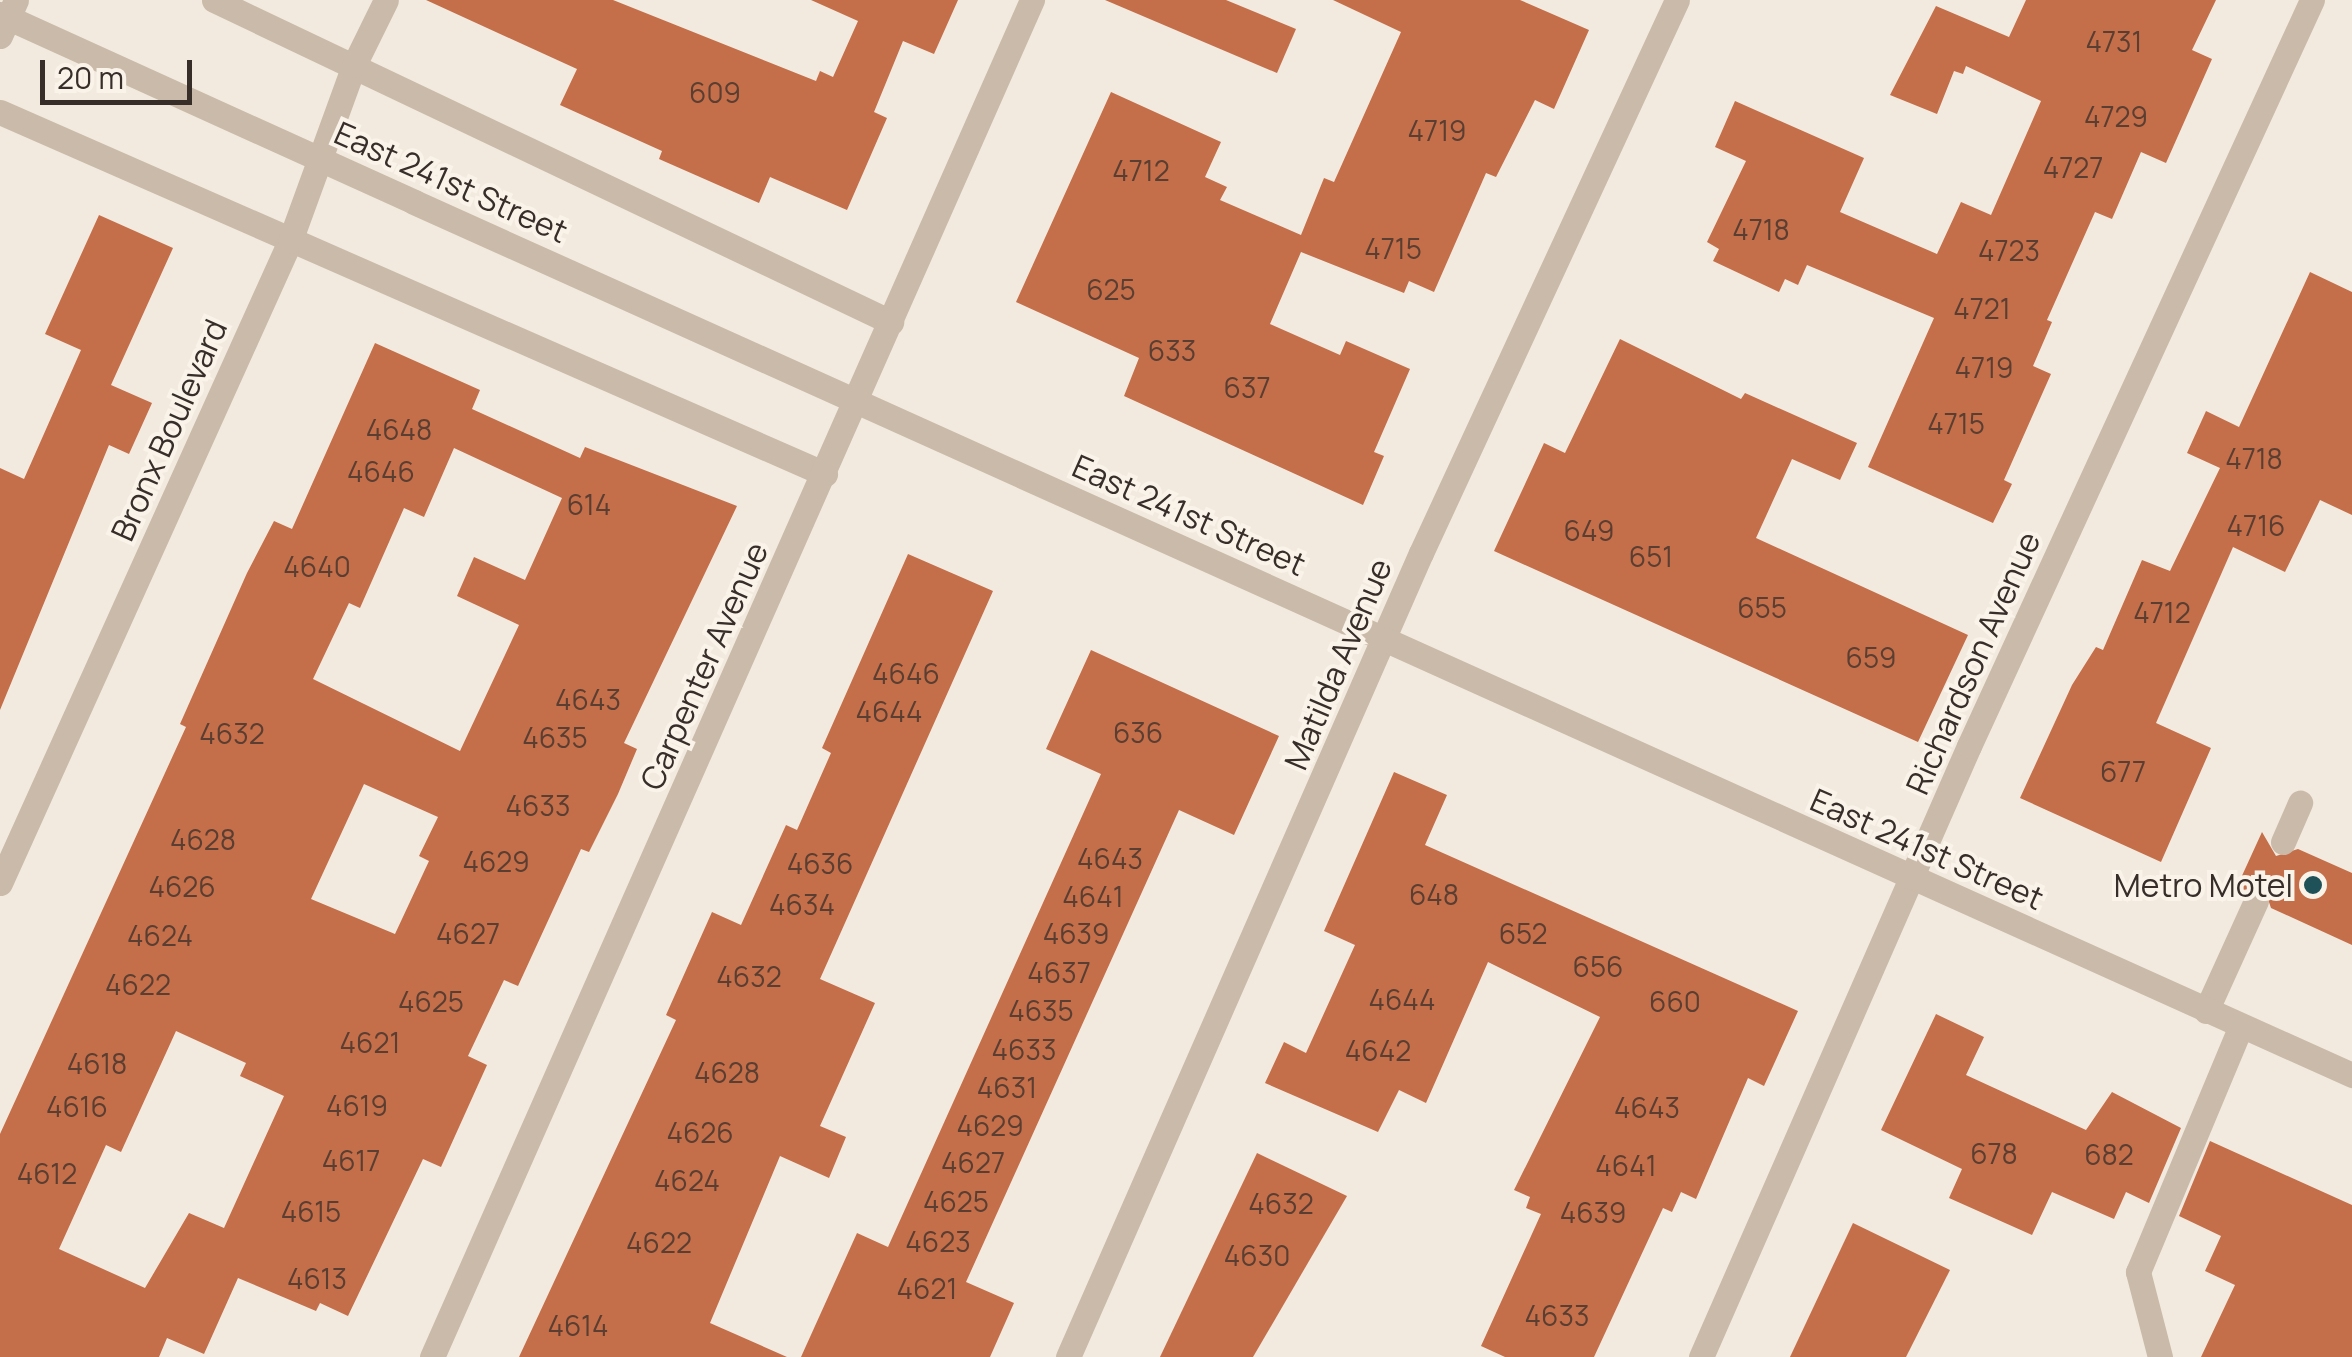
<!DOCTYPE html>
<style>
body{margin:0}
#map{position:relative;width:2352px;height:1357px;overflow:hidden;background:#f2eade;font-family:Manrope,sans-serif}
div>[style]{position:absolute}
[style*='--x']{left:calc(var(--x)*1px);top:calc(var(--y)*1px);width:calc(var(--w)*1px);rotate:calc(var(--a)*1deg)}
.building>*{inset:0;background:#c46e4a}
.service>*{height:25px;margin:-12.5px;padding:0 12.5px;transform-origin:12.5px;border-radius:12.5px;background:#cabaa9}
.minor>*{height:25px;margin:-12.5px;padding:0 12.5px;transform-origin:12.5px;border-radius:12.5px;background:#cabaa9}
.tertiary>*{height:25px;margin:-12.5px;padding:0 12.5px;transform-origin:12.5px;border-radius:12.5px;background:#cabaa9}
.tertiary-bridge>*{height:25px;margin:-12.5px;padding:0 12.5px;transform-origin:12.5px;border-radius:12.5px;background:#cabaa9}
.dots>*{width:28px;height:28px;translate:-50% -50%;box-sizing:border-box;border:5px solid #faf3ea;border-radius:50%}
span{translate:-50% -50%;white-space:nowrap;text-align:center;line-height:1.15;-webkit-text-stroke:8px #faf3ea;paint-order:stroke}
.number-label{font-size:28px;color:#5a3e31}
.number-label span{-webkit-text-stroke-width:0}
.street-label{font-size:32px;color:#372e29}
.poi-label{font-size:32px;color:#372e29}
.right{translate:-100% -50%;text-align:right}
.scale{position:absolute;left:40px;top:60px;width:152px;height:45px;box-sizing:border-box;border:5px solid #372e29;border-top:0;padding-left:12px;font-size:30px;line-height:35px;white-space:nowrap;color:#372e29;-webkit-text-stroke:8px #faf3ea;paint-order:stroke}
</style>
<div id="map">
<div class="building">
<i style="clip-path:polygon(426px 0,613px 0,816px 81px,820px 71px,833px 77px,858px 21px,811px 0,958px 0,934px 54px,903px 41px,874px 112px,887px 118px,847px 210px,770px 177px,759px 203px,659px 159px,662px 151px,560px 105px,577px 69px)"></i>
<i style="clip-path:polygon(1105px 0,1226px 0,1296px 29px,1277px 73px)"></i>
<i style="clip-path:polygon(1333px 0,1520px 0,1589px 30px,1554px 109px,1535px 100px,1496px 177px,1486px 173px,1434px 292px,1409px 281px,1404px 293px,1301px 252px,1270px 324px,1340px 355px,1346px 341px,1410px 369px,1374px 452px,1384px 456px,1363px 505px,1124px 396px,1139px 358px,1016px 302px,1111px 92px,1221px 142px,1205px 177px,1227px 187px,1220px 200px,1301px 235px,1324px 178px,1334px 182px,1401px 32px)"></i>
<i style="clip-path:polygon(2026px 0,2216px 0,2192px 50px,2212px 59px,2166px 163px,2141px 152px,2112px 219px,2095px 212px,2047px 320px,2052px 322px,2033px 366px,2051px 374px,2004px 480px,2012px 484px,1993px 523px,1868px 467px,1934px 318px,1807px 265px,1798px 285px,1785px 279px,1779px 292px,1713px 261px,1719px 249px,1707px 242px,1746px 161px,1715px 147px,1735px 101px,1864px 158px,1840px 212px,1937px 254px,1961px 202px,1991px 215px,2041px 101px,1966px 66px,1963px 74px,1954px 71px,1937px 114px,1890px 95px,1936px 6px,2009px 37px)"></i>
<i style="clip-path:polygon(99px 215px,173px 248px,111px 385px,152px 403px,129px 454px,109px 445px,0 710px,0 468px,24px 479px,81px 350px,45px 334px)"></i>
<i style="clip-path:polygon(2310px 272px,2352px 292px,2352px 515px,2320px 500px,2285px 572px,2233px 547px,2156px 723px,2211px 748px,2161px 862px,2020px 798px,2072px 685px,2096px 647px,2103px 650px,2142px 560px,2170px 571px,2220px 468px,2187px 453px,2206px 411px,2239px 427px)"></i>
<i style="clip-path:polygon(1620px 339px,1741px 399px,1745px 393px,1857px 443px,1840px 480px,1792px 459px,1756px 538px,1968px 635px,1918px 742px,1494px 551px,1544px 443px,1565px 453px)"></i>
<i style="clip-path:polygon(evenodd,375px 343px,480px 390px,472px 409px,580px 458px,585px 447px,737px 506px,624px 743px,637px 749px,618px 794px,589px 852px,581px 849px,518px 986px,504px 980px,468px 1056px,487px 1065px,441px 1167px,423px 1159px,348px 1316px,320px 1303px,316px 1311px,238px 1278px,204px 1354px,167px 1338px,159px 1357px,0 1357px,0 1134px,186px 727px,180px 724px,247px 573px,274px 521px,292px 529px,375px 343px,454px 448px,562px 498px,525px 580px,474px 557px,457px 596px,519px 625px,460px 751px,313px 679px,349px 603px,360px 608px,404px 508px,424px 517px,454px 448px,375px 343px,364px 784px,438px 817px,419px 856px,429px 861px,395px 934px,311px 899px,364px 784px,375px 343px,176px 1031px,246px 1063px,240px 1076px,284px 1096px,224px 1228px,189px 1213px,145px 1288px,59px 1249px,106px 1145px,121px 1152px,176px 1031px)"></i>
<i style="clip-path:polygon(908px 554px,993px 591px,820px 979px,875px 1003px,820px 1126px,846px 1137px,829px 1178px,780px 1156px,710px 1323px,787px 1357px,519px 1357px,676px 1020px,666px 1015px,712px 912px,741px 925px,786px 825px,797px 830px,831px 753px,822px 748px)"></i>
<i style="clip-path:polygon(1091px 650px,1279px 736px,1234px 835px,1179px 810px,966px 1282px,1014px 1303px,990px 1357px,801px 1357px,857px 1233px,888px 1247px,1101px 774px,1046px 749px)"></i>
<i style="clip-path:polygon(1394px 772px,1447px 795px,1425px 845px,1798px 1011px,1764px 1086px,1748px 1078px,1696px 1199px,1681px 1192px,1672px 1212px,1663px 1208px,1594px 1357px,1505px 1357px,1481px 1346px,1541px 1214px,1526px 1208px,1530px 1197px,1514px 1190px,1600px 1017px,1488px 962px,1426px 1103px,1399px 1090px,1378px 1132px,1265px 1083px,1284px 1042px,1306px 1053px,1355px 945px,1324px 931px)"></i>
<i style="clip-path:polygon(2262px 832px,2276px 856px,2298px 849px,2352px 873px,2352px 945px,2271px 908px,2264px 887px,2235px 891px)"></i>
<i style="clip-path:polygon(1936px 1014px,1984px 1037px,1966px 1075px,2086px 1130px,2112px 1092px,2181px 1128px,2149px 1203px,2126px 1192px,2114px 1219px,2052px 1192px,2032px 1235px,1949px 1198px,1962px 1169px,1881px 1130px)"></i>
<i style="clip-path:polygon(2210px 1141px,2352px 1205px,2352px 1357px,2201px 1357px,2235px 1285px,2205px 1271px,2221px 1236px,2179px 1216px)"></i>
<i style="clip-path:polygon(1257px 1153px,1347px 1196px,1253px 1357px,1160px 1357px)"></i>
<i style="clip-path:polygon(1853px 1223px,1950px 1270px,1906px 1357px,1790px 1357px)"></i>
</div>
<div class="service">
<i style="--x:2283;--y:842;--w:43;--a:-66.4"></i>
<i style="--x:2206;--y:1011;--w:121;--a:-65.6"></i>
<i style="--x:2160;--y:1357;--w:88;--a:-104.5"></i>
<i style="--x:2138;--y:1272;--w:267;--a:-67.3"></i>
</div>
<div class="minor">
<i style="--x:214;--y:0;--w:750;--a:25.44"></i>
<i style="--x:0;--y:36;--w:39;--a:-66"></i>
<i style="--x:0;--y:112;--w:901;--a:23.69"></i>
<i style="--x:0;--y:883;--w:704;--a:-65.69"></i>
<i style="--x:290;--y:241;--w:187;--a:-70"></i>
<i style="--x:354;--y:65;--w:72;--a:-63.8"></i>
<i style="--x:432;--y:1357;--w:1484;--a:-66.15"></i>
<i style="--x:1068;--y:1357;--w:878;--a:-66.3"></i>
<i style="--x:1421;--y:553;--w:609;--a:-65.16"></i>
<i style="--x:1701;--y:1357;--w:667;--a:-66.32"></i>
<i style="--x:1969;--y:746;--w:821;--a:-65.31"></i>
</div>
<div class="tertiary">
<i style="--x:414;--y:202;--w:2126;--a:24.25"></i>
</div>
<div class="tertiary-bridge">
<i style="--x:0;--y:14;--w:455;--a:24.4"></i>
</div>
<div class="dots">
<i style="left:2313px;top:885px;background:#1f5158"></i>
</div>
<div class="number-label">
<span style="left:2114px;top:41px">4731</span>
<span style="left:715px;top:92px">609</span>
<span style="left:2116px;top:116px">4729</span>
<span style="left:1437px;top:130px">4719</span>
<span style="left:2073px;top:167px">4727</span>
<span style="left:1141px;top:170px">4712</span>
<span style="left:1761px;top:229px">4718</span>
<span style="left:1393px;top:248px">4715</span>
<span style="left:2009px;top:250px">4723</span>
<span style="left:1111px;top:289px">625</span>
<span style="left:1982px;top:308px">4721</span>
<span style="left:1172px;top:350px">633</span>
<span style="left:1984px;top:367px">4719</span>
<span style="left:1247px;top:387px">637</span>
<span style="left:1956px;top:423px">4715</span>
<span style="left:399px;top:429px">4648</span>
<span style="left:2254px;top:458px">4718</span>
<span style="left:381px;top:471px">4646</span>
<span style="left:589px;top:504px">614</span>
<span style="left:2256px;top:525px">4716</span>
<span style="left:1589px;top:530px">649</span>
<span style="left:1651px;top:556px">651</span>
<span style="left:317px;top:566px">4640</span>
<span style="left:1762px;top:607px">655</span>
<span style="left:2162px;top:612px">4712</span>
<span style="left:1871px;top:657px">659</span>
<span style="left:906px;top:673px">4646</span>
<span style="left:588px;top:699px">4643</span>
<span style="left:889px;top:711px">4644</span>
<span style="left:1138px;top:732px">636</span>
<span style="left:232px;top:733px">4632</span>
<span style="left:555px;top:737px">4635</span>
<span style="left:2123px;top:771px">677</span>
<span style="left:538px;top:805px">4633</span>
<span style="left:203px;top:839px">4628</span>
<span style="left:1110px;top:858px">4643</span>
<span style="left:496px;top:861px">4629</span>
<span style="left:820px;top:863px">4636</span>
<span style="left:182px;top:886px">4626</span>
<span style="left:1434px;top:894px">648</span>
<span style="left:1093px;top:896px">4641</span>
<span style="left:802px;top:904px">4634</span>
<span style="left:468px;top:933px">4627</span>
<span style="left:1076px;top:933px">4639</span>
<span style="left:1523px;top:933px">652</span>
<span style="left:160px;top:935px">4624</span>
<span style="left:1598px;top:966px">656</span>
<span style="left:1059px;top:972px">4637</span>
<span style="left:749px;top:976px">4632</span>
<span style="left:138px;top:984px">4622</span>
<span style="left:1402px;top:999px">4644</span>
<span style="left:431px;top:1001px">4625</span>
<span style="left:1675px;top:1001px">660</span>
<span style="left:1041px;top:1010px">4635</span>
<span style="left:370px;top:1042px">4621</span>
<span style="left:1024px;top:1049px">4633</span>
<span style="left:1378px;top:1050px">4642</span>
<span style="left:97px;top:1063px">4618</span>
<span style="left:727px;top:1072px">4628</span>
<span style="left:1007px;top:1087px">4631</span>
<span style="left:357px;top:1105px">4619</span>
<span style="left:77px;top:1106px">4616</span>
<span style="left:1647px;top:1107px">4643</span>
<span style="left:990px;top:1125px">4629</span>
<span style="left:700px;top:1132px">4626</span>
<span style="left:1994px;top:1153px">678</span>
<span style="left:2109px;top:1154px">682</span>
<span style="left:351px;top:1160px">4617</span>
<span style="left:973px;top:1162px">4627</span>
<span style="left:1626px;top:1165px">4641</span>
<span style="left:47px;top:1173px">4612</span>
<span style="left:687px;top:1180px">4624</span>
<span style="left:956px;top:1201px">4625</span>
<span style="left:1281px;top:1203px">4632</span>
<span style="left:311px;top:1211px">4615</span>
<span style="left:1593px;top:1212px">4639</span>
<span style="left:938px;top:1241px">4623</span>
<span style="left:659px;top:1242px">4622</span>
<span style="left:1257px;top:1255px">4630</span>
<span style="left:317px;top:1278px">4613</span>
<span style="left:927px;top:1288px">4621</span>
<span style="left:1557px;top:1315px">4633</span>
<span style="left:578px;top:1325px">4614</span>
</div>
<div class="street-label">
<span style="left:451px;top:182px;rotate:24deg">East 241st Street</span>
<span style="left:169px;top:430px;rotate:-66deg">Bronx Boulevard</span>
<span style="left:1189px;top:515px;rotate:24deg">East 241st Street</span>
<span style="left:1973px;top:663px;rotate:-66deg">Richardson Avenue</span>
<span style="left:1338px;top:664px;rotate:-67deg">Matilda Avenue</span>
<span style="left:704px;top:666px;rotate:-66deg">Carpenter Avenue</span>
<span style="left:1927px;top:849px;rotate:24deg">East 241st Street</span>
</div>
<div class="poi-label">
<span class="right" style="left:2293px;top:885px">Metro Motel</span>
</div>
<div class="scale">20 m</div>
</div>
